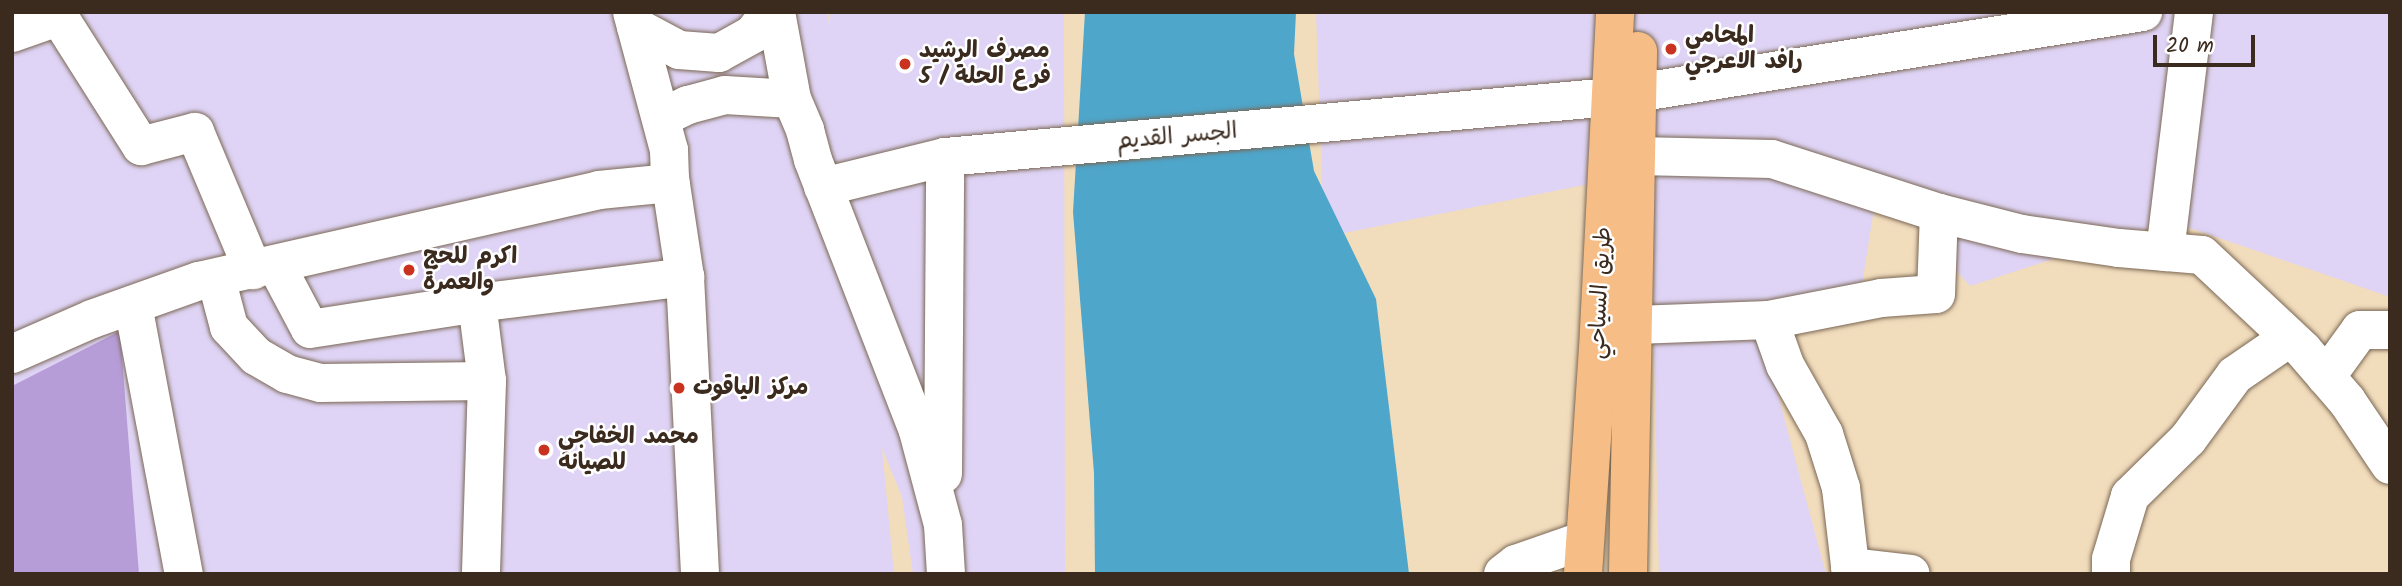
<!DOCTYPE html>
<meta charset="utf-8">
<style>
body{margin:0}
#map{position:relative;width:2402px;height:586px;overflow:hidden;background:#f1dcbc;font-family:Kalam,"Playpen Sans Arabic",sans-serif}
div>[style]{position:absolute}
[style*='--x']{left:calc(var(--x)*1px);top:calc(var(--y)*1px);width:calc(var(--w)*1px);rotate:calc(var(--a)*1deg)}
.built>*{inset:0;background:#dfd4f5}
.water>*{inset:0;background:#4ea6cb}
.building>*{inset:0;background:#b79dd8}
.roads{filter:drop-shadow(0 0 2px #7b6855) drop-shadow(0 0 2px #7b6855)}
.minor>*{height:38px;margin:-19px;padding:0 19px;transform-origin:19px;border-radius:19px;background:#fff}
.major>*{height:38px;margin:-19px;padding:0 19px;transform-origin:19px;border-radius:19px;background:#f6be86}
.dots>*{width:19px;height:19px;translate:-50% -50%;box-sizing:border-box;border:4px solid #fff;border-radius:50%}
span{translate:-50% -50%;white-space:nowrap;text-align:center;line-height:1.15;-webkit-text-stroke:5px #fff;paint-order:stroke}
.poi-label{font-size:23px;color:#3b2a1e;font-weight:700}
.left{translate:0 -50%;text-align:left}
.street-label{font-size:23px;color:#3b2a1e}
.frame{position:absolute;inset:0;border:14px solid #3b2a1e;pointer-events:none}
.scale{position:absolute;left:2153px;top:35px;width:102px;height:32px;box-sizing:border-box;border:4px solid #3b2a1e;border-top:0;padding-left:9px;font-size:21px;line-height:24px;white-space:nowrap;color:#3b2a1e;-webkit-text-stroke:5px #fff;paint-order:stroke}
</style>
<div id="map">
<div class="built">
<i style="clip-path:polygon(12px 12px,827px 12px,830px 29px,830px 12px,1064px 12px,1065px 574px,913px 574px,902px 497px,882px 448px,894px 574px,12px 574px)"></i>
<i style="clip-path:polygon(1316px 12px,2390px 12px,2390px 297px,2170px 221px,1970px 286px,1878px 183px,1861px 291px,1759px 324px,1826px 574px,1659px 574px,1650px 172px,1324px 237px)"></i>
</div>
<div class="water">
<i style="clip-path:polygon(1085px 12px,1296px 12px,1294px 54px,1314px 171px,1376px 299px,1409px 574px,1095px 574px,1094px 473px,1073px 212px)"></i>
</div>
<div class="building">
<i style="clip-path:polygon(120px 331px,139px 574px,12px 574px,12px 386px)"></i>
</div>
<div class="roads">
<div class="minor">
<i style="--x:56;--y:12;--w:159;--a:57.6"></i>
<i style="--x:141;--y:146;--w:56;--a:-14.5"></i>
<i style="--x:195;--y:132;--w:150;--a:67.2"></i>
<i style="--x:632;--y:12;--w:143;--a:75"></i>
<i style="--x:669;--y:150;--w:28;--a:88"></i>
<i style="--x:670;--y:178;--w:100;--a:81.4"></i>
<i style="--x:685;--y:277;--w:297;--a:87.1"></i>
<i style="--x:776;--y:12;--w:88;--a:79.6"></i>
<i style="--x:792;--y:99;--w:34;--a:67"></i>
<i style="--x:805;--y:130;--w:31;--a:75"></i>
<i style="--x:813;--y:160;--w:291;--a:68.8"></i>
<i style="--x:918;--y:431;--w:97;--a:75.1"></i>
<i style="--x:943;--y:525;--w:49;--a:86.5"></i>
<i style="--x:636;--y:27;--w:49;--a:28.1"></i>
<i style="--x:679;--y:50;--w:40;--a:4.3"></i>
<i style="--x:719;--y:53;--w:39;--a:-29"></i>
<i style="--x:753;--y:34;--w:28;--a:-52"></i>
<i style="--x:12;--y:33;--w:49;--a:-19.2"></i>
<i style="--x:661;--y:118;--w:30;--a:-26"></i>
<i style="--x:688;--y:105;--w:38;--a:-15"></i>
<i style="--x:725;--y:95;--w:67;--a:3.4"></i>
<i style="--x:1637;--y:156;--w:135;--a:1.3"></i>
<i style="--x:1772;--y:159;--w:176;--a:17.9"></i>
<i style="--x:1939;--y:213;--w:86;--a:14.2"></i>
<i style="--x:2022;--y:234;--w:98;--a:8.2"></i>
<i style="--x:2119;--y:248;--w:83;--a:4.8"></i>
<i style="--x:2202;--y:255;--w:139;--a:43.2"></i>
<i style="--x:2303;--y:350;--w:67;--a:49.2"></i>
<i style="--x:2347;--y:401;--w:77;--a:56.1"></i>
<i style="--x:823;--y:187;--w:126;--a:-13.8"></i>
<i style="--x:945;--y:157;--w:669;--a:-5.15"></i>
<i style="--x:1611;--y:97;--w:539;--a:-9.08"></i>
<i style="--x:2165;--y:252;--w:242;--a:-83.1"></i>
<i style="--x:276;--y:265;--w:72;--a:62"></i>
<i style="--x:310;--y:329;--w:169;--a:-8.8"></i>
<i style="--x:477;--y:303;--w:210;--a:-7.1"></i>
<i style="--x:216;--y:278;--w:51;--a:75.1"></i>
<i style="--x:229;--y:327;--w:40;--a:47"></i>
<i style="--x:256;--y:356;--w:36;--a:30"></i>
<i style="--x:287;--y:374;--w:35;--a:15"></i>
<i style="--x:321;--y:383;--w:166;--a:-0.7"></i>
<i style="--x:477;--y:303;--w:79;--a:82.7"></i>
<i style="--x:487;--y:381;--w:193;--a:91.8"></i>
<i style="--x:133;--y:305;--w:274;--a:79.3"></i>
<i style="--x:1769;--y:320;--w:48;--a:70.4"></i>
<i style="--x:1785;--y:365;--w:79;--a:60.5"></i>
<i style="--x:1824;--y:434;--w:57;--a:72.5"></i>
<i style="--x:1841;--y:488;--w:87;--a:83.4"></i>
<i style="--x:1635;--y:325;--w:134;--a:-2.1"></i>
<i style="--x:1769;--y:320;--w:114;--a:-11.1"></i>
<i style="--x:1881;--y:298;--w:55;--a:-4.2"></i>
<i style="--x:1936;--y:294;--w:81;--a:-87.9"></i>
<i style="--x:12;--y:354;--w:87;--a:-23.6"></i>
<i style="--x:92;--y:319;--w:114;--a:-19.6"></i>
<i style="--x:199;--y:281;--w:410;--a:-12.8"></i>
<i style="--x:599;--y:190;--w:72;--a:-5.6"></i>
<i style="--x:2326;--y:377;--w:58;--a:-54.1"></i>
<i style="--x:2360;--y:330;--w:30;--a:0"></i>
<i style="--x:943;--y:474;--w:317;--a:-89.6"></i>
<i style="--x:1850;--y:567;--w:61;--a:6.5"></i>
<i style="--x:1503;--y:574;--w:16;--a:-38"></i>
<i style="--x:1516;--y:564;--w:73;--a:-19.2"></i>
<i style="--x:2111;--y:574;--w:15;--a:-90"></i>
<i style="--x:2111;--y:559;--w:66;--a:-73.2"></i>
<i style="--x:2130;--y:496;--w:81;--a:-44.5"></i>
<i style="--x:2188;--y:439;--w:79;--a:-53.7"></i>
<i style="--x:2235;--y:375;--w:65;--a:-34.4"></i>
</div>
<div class="major">
<i style="--x:1583;--y:574;--w:225;--a:-86.2"></i>
<i style="--x:1598;--y:350;--w:338;--a:-87.1"></i>
<i style="--x:1628;--y:574;--w:523;--a:-88.9"></i>
</div>
</div>
<div class="dots">
<i style="left:1671px;top:49px;background:#c8321e"></i>
<i style="left:905px;top:64px;background:#c8321e"></i>
<i style="left:409px;top:270px;background:#c8321e"></i>
<i style="left:679px;top:388px;background:#c8321e"></i>
<i style="left:544px;top:450px;background:#c8321e"></i>
</div>
<div class="poi-label">
<span class="left" style="left:1685px;top:49px">المحامي<br>رافد الاعرجي</span>
<span class="left" style="left:919px;top:64px">مصرف الرشيد<br>فرع الحلة / 5</span>
<span class="left" style="left:423px;top:270px">اكرم للحج<br>والعمرة</span>
<span class="left" style="left:693px;top:388px">مركز الياقوت</span>
<span class="left" style="left:558px;top:450px">محمد الخفاجي<br>للصيانه</span>
</div>
<div class="street-label">
<span style="left:1177px;top:137px;rotate:-5deg">الجسر القديم</span>
<span style="left:1601px;top:293px;rotate:-87deg">طريق السياحي</span>
</div>
<div class="frame"></div>
<div class="scale">20 m</div>
</div>
